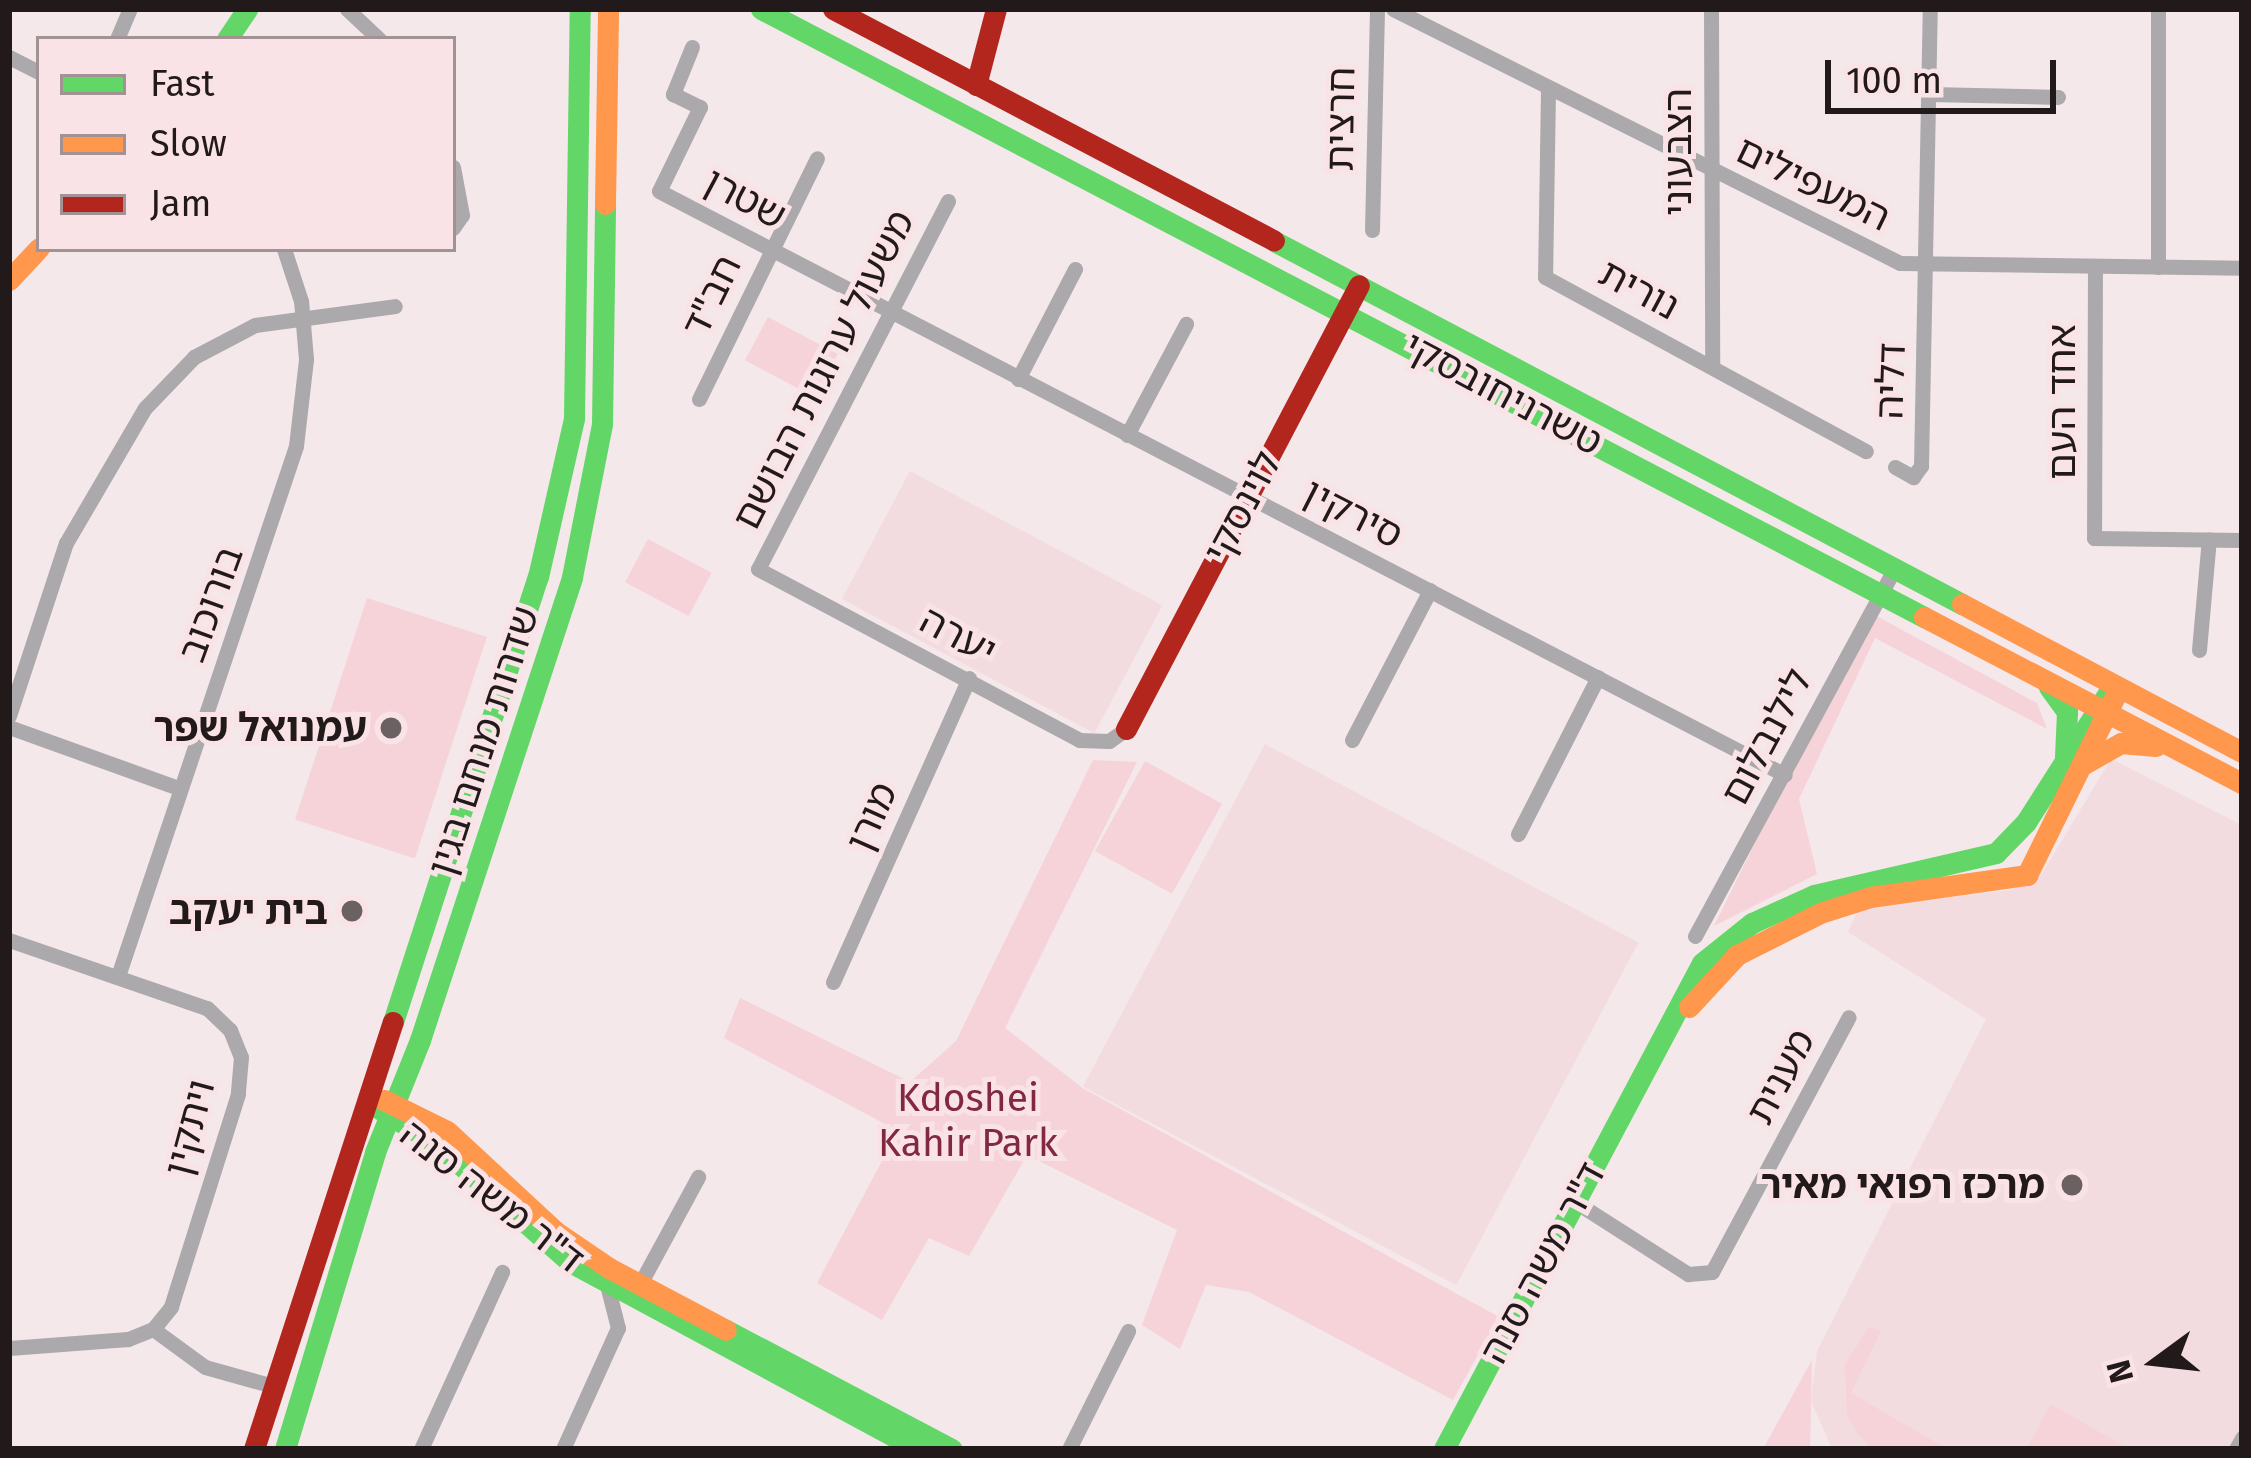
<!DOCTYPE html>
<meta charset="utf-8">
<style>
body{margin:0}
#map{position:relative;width:2251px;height:1458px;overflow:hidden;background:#f4e8ea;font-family:"Fira Sans","Noto Sans Hebrew",sans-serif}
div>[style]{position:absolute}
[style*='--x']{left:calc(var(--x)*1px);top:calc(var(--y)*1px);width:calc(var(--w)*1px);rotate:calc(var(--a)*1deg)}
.built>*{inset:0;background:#f3dce0;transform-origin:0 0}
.green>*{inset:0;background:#f6d3d9;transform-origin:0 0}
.street>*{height:15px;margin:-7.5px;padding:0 7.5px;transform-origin:7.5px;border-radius:7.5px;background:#aba9ab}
.fast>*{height:21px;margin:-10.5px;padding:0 10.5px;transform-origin:10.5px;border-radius:10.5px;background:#63d668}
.slow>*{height:21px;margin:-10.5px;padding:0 10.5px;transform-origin:10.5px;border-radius:10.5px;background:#ff974d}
.jam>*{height:21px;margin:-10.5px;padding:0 10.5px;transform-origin:10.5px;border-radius:10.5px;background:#b3261e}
.dots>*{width:33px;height:33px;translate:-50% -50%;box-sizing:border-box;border:6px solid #f9e3e6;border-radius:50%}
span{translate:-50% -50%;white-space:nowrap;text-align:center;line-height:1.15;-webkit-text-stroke:10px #f9e3e6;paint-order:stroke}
.street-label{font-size:39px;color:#21191a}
.poi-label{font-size:39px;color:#21191a;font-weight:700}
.right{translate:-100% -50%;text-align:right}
.park-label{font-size:39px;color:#822842}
.frame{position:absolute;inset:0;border:12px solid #21191a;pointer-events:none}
.legend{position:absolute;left:36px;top:36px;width:420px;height:216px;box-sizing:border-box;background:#f9e3e6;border:3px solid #a39294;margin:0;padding:15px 21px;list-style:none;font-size:36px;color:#21191a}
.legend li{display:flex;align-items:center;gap:24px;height:60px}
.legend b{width:60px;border:3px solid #a39294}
.north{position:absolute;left:2095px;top:1302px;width:120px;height:120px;-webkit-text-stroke:9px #f9e3e6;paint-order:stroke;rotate:255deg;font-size:33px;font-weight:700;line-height:48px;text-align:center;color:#21191a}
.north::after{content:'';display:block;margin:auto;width:42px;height:54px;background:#21191a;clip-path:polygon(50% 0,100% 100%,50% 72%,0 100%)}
.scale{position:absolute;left:1825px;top:60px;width:231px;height:54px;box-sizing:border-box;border:6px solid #21191a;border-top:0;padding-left:15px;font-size:36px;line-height:42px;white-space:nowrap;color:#21191a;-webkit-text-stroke:9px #f9e3e6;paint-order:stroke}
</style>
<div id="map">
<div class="built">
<i style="left:910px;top:471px;width:286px;height:145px;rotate:28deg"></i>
<i style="left:1265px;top:744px;width:423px;height:388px;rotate:28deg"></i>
<i style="clip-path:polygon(2111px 759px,2242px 825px,2242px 1449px,1832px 1449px,1811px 1401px,1817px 1351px,1986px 1019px,1848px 932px,1859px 908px,2011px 890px,2040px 877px)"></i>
</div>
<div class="green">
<i style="left:768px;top:317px;width:79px;height:49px;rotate:28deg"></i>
<i style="left:648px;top:539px;width:72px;height:49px;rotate:28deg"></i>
<i style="left:367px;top:598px;width:126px;height:233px;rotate:18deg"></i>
<i style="clip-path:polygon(1869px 612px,2037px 703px,2047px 729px,1875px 638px,1799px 799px,1817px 874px,1714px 926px)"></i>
<i style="clip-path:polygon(1093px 760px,1137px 762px,1005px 1028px,1084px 1089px,1499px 1317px,1453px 1400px,1249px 1292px,1206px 1285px,1180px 1349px,1142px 1325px,1177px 1230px,1027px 1155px,969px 1256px,929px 1238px,882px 1320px,817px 1283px,898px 1131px,724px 1038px,740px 998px,910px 1082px,956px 1041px)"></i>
<i style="left:1145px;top:761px;width:88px;height:103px;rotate:29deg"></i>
<i style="clip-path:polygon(1869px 1327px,1881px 1331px,1851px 1393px,1947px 1449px,1872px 1449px,1856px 1432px,1847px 1414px,1845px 1364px)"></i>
<i style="clip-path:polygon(1812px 1360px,1810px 1449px,1763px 1449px)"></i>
<i style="clip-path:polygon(2051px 1404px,2129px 1449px,2026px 1449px)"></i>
</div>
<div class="street">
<i style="--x:347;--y:9;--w:44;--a:43.2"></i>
<i style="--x:1393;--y:9;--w:567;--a:26.61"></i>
<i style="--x:1900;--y:263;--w:342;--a:0.8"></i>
<i style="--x:1711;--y:9;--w:358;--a:89.8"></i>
<i style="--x:117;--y:39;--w:33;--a:-67"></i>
<i style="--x:692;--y:47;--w:51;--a:112"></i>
<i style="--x:673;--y:94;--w:30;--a:26"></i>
<i style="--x:700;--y:107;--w:93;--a:116"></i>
<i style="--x:659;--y:191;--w:1268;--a:27.41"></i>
<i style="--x:9;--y:57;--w:34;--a:27"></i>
<i style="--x:1548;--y:90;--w:187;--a:90.9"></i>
<i style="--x:1545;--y:277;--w:365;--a:28.5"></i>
<i style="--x:1929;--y:94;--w:129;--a:1.3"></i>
<i style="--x:453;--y:167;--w:49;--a:79.4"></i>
<i style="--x:462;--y:215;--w:16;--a:125"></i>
<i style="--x:948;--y:201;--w:414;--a:117.3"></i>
<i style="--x:758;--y:569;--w:364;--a:28"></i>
<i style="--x:1079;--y:740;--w:30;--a:2"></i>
<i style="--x:1109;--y:741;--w:21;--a:-35"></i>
<i style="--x:1372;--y:230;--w:221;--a:-88.7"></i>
<i style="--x:2095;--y:266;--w:272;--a:90.2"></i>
<i style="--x:2094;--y:538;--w:148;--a:0.8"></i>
<i style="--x:2158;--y:267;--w:258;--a:-90"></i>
<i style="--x:1018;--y:379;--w:124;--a:-62.6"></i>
<i style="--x:699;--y:399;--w:268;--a:-63.9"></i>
<i style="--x:1127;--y:435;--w:126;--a:-62"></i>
<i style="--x:1895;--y:467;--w:21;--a:29"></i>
<i style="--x:1913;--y:477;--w:14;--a:-54"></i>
<i style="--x:1921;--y:466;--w:457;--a:-88.9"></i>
<i style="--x:2199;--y:650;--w:111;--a:-84.9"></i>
<i style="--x:9;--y:716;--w:182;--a:-71.8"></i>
<i style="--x:66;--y:543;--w:156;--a:-59.7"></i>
<i style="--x:145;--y:408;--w:71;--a:-46.1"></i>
<i style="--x:194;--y:357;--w:69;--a:-27.7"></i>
<i style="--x:255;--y:325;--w:141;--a:-7.7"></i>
<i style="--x:9;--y:727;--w:180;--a:19.8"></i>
<i style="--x:1352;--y:740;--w:169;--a:-62.5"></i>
<i style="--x:1518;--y:834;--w:176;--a:-63"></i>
<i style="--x:1695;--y:936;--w:419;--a:-61.5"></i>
<i style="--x:9;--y:940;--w:209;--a:19"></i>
<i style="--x:207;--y:1008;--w:32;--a:44"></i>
<i style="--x:230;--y:1030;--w:29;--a:68"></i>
<i style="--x:241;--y:1057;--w:37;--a:95"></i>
<i style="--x:238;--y:1094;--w:223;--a:107.5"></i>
<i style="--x:171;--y:1307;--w:28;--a:129"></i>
<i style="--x:153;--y:1329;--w:27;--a:158"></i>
<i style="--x:128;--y:1339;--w:119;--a:175.7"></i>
<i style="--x:119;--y:973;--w:556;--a:-71.43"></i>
<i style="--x:296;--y:446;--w:88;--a:-83.4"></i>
<i style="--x:306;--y:359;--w:58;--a:-94.9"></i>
<i style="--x:301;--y:301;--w:55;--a:-108.1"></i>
<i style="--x:833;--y:982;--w:333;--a:-65.9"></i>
<i style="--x:1577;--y:1203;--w:132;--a:32.6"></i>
<i style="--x:1688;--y:1274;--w:24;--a:-5"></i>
<i style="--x:1712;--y:1272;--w:289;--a:-61.8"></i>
<i style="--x:640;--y:1284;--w:122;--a:-61.5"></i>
<i style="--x:153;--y:1329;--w:64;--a:36.2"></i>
<i style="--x:205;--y:1367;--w:71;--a:15.6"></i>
<i style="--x:421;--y:1449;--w:195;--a:-65.4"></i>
<i style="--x:563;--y:1449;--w:133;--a:-65.6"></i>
<i style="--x:618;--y:1328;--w:44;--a:-104.3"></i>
<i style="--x:1069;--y:1449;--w:132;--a:-63.4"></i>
<i style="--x:2236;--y:1449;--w:13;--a:-61"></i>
</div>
<div class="fast">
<i style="--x:761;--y:9;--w:1312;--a:27.6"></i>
<i style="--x:227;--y:39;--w:36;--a:-56"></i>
<i style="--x:1274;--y:241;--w:778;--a:27.82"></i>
<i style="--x:2049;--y:687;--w:31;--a:54"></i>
<i style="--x:2067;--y:712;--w:44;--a:92.6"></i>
<i style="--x:393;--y:1022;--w:468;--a:-72"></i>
<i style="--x:538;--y:577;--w:163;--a:-77.2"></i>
<i style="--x:574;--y:418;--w:409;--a:-89.2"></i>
<i style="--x:378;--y:1108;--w:69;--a:31.4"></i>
<i style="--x:437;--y:1144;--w:178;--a:41.6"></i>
<i style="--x:570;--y:1262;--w:394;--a:28.3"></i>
<i style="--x:726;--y:1330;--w:255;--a:27.8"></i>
<i style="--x:285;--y:1449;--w:310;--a:-73.1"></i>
<i style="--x:375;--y:1152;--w:121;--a:-68.1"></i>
<i style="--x:420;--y:1040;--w:487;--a:-71.8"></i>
<i style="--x:572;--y:577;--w:156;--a:-78.9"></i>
<i style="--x:602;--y:424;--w:220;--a:-89.2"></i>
<i style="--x:1444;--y:1449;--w:550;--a:-62.04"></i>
<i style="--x:1702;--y:963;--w:64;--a:-38.7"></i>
<i style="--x:1752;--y:923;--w:68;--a:-24.3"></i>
<i style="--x:1814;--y:895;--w:187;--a:-13"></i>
<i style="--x:1996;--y:853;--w:43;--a:-45.9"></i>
<i style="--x:2026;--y:822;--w:151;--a:-57.5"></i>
</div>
<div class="slow">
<i style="--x:605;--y:204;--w:195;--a:-89.1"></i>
<i style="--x:9;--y:280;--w:44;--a:-46.8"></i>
<i style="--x:1962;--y:604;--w:317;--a:27.9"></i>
<i style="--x:1924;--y:617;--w:359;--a:27.6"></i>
<i style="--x:2082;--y:765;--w:45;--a:-29.4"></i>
<i style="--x:2121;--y:743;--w:35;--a:5"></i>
<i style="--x:1689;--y:1007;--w:71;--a:-47.3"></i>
<i style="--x:1737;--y:955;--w:93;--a:-26.8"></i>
<i style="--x:1820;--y:913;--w:52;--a:-17.7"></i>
<i style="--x:1870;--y:897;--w:159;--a:-8"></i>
<i style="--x:2027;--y:875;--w:197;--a:-63.8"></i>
<i style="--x:384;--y:1100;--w:70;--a:26.2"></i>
<i style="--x:447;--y:1131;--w:149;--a:42.8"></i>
<i style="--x:556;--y:1232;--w:64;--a:34.2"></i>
<i style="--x:609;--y:1268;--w:132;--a:27.9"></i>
</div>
<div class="jam">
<i style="--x:833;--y:9;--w:498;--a:27.7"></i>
<i style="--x:976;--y:85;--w:79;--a:-75.3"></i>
<i style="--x:1126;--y:729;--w:501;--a:-62.31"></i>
<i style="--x:254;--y:1449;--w:449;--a:-72"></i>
</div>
<div class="dots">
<i style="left:391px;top:728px;background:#6b6163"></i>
<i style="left:352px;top:911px;background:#6b6163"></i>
<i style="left:2072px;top:1185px;background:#6b6163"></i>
</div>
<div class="street-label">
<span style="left:1341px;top:119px;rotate:-89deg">חרצית</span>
<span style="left:1678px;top:152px;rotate:-90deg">הצבעוני</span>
<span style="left:1813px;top:184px;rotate:26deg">המעפילים</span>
<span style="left:745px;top:199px;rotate:28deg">שטרן</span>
<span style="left:1639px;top:290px;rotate:28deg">נורית</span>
<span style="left:712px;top:296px;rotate:-64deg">חב"ד</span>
<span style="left:824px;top:370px;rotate:-63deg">משעול ערוגות הבושם</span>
<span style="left:1891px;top:381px;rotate:-88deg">דליה</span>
<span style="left:1503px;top:394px;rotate:28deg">טשרניחובסקי</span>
<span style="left:2062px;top:402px;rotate:-90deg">אחד העם</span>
<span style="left:1243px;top:507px;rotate:-62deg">לוינסקי</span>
<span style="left:1353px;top:514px;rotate:27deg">סירקין</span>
<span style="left:211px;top:604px;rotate:-70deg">בורוכוב</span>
<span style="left:958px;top:636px;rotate:28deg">יערה</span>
<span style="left:1767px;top:737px;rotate:-62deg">לילנבלום</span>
<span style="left:484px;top:741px;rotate:-72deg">שדרות מנחם בגין</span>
<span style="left:872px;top:817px;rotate:-66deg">מורן</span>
<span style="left:1781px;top:1077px;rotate:-62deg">מענית</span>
<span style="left:190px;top:1128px;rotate:-75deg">ויתקין</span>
<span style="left:492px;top:1197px;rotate:38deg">ד"ר משה סנה</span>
<span style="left:1543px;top:1263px;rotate:-62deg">ד"ר משה סנה</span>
</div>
<div class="poi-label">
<span class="right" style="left:367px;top:728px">עמנואל שפר</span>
<span class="right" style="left:328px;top:911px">בית יעקב</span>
<span class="right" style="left:2045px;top:1185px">מרכז רפואי מאיר</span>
</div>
<div class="park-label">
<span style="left:968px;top:1121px">Kdoshei<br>Kahir Park</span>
</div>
<div class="frame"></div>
<ul class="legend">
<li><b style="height:15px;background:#63d668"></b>Fast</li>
<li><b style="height:15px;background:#ff974d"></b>Slow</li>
<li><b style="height:15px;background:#b3261e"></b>Jam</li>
</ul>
<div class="north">N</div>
<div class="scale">100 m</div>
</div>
